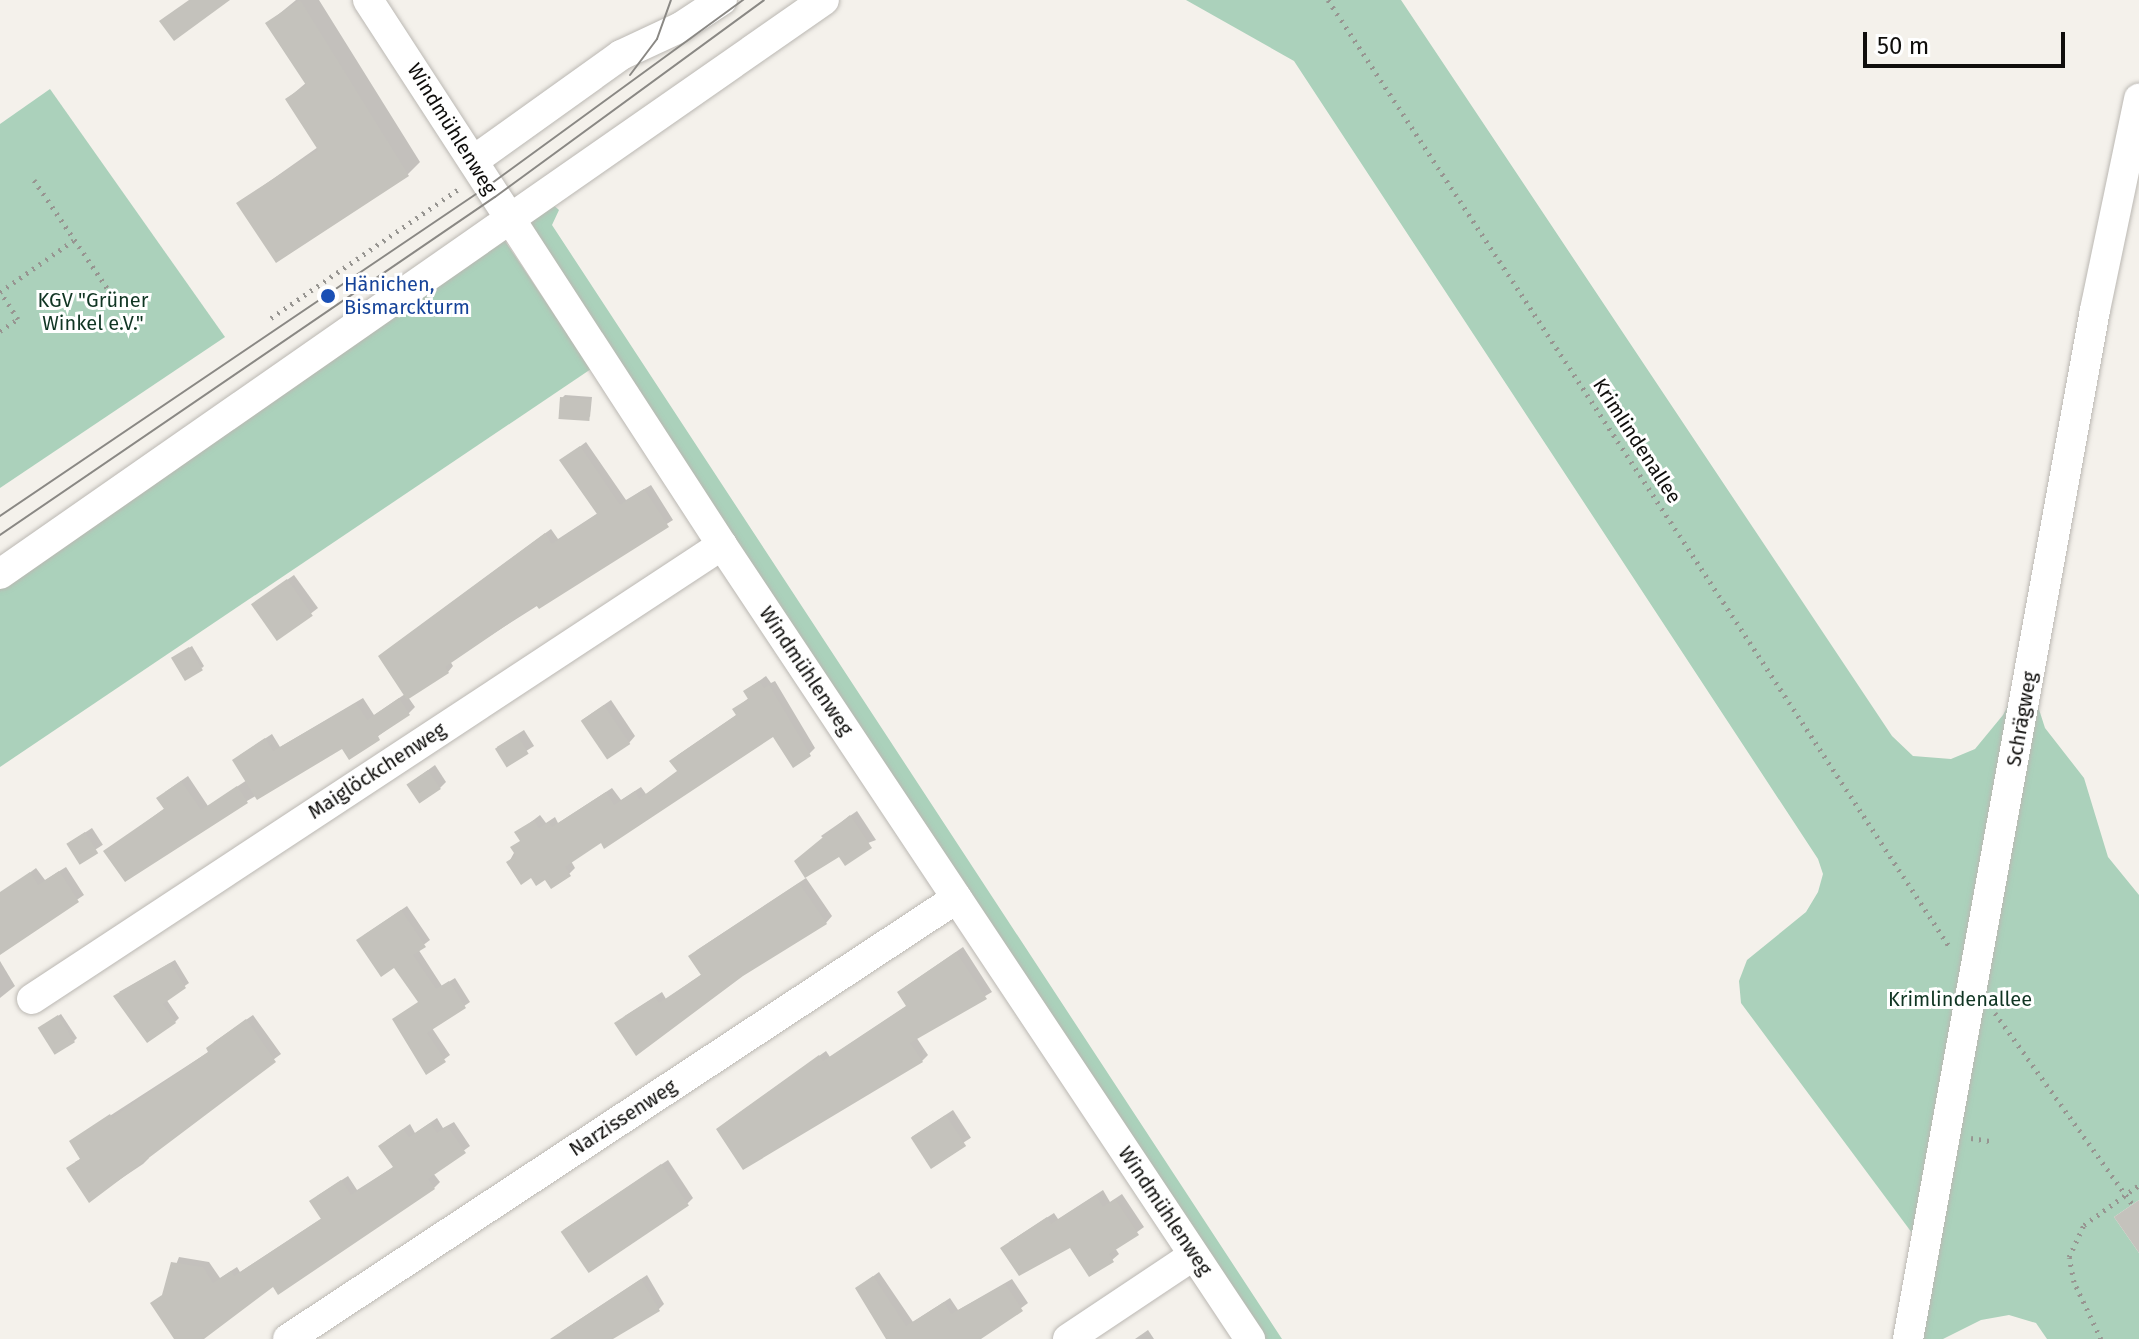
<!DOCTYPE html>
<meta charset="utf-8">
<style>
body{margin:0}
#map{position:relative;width:2139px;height:1339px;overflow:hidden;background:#f4f1eb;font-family:"Fira Sans",sans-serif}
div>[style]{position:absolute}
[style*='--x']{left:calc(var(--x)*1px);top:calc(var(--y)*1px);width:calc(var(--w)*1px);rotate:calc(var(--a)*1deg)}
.green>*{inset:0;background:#abd1bb}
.shadow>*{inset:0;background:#0003;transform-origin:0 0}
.building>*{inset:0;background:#c4c2bc;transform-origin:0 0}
.path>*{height:5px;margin-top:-2.5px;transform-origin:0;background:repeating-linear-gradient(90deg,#979591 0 2px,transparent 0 8px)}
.roads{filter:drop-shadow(0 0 2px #bbb8b3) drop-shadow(0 0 2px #bbb8b3)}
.minor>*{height:30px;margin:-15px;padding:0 15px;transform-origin:15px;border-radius:15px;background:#fff}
.tram>*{height:2px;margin:-1px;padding:0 1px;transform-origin:1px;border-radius:1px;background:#8a8884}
.dots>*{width:22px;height:22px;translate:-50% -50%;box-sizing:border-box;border:4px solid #fff;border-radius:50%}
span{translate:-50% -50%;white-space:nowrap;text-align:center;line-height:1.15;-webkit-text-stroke:6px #fff;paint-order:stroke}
.street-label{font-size:20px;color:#0f0e0c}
.transit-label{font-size:20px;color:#164399}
.left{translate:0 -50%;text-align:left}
.park-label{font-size:20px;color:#103523}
.scale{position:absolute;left:1863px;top:32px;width:202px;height:36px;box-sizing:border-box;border:4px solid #0f0e0c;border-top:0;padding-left:10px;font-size:24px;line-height:28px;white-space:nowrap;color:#0f0e0c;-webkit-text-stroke:6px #fff;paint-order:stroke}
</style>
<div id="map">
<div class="green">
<i style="clip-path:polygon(1186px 0,1401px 0,1892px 736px,1913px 756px,1951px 759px,1975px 749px,2003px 715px,2019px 685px,2035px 697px,2045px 728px,2084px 778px,2108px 857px,2139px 895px,2139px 1200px,2114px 1217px,2139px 1253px,2139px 1339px,2047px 1339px,2036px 1323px,2009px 1315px,1981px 1320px,1943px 1339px,1898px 1339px,1915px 1237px,1741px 1003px,1739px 981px,1747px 960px,1806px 912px,1818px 892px,1823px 874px,1818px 859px,1294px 61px)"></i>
<i style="clip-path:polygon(50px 89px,225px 337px,0 488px,0 124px)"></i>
<i style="clip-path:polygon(551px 203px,559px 210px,552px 225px,1282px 1339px,1265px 1339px,525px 225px)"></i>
<i style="clip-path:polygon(499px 232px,591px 369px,0 767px,0 580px)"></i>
</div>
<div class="shadow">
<i style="clip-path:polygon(296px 0,319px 0,420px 162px,408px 174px,239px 203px,318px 147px,287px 99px,307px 82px,268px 23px)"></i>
<i style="clip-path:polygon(565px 395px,592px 397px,590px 417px,562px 398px)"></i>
<i style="clip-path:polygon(586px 442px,626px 500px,651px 485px,673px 520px,450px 661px,453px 666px,448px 672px,408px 697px,415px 707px,409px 713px,350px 757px,343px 746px,247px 801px,106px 851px,165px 808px,165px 792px,188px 776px,208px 806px,247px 780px,240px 755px,272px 734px,280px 747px,363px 698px,374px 715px,405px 694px,386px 651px,551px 529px,558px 539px,598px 513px,562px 460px)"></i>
<i style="clip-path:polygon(294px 575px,318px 608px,278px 639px,260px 599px)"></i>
<i style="clip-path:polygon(192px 646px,204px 666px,202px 668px,176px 656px)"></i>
<i style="clip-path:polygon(766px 676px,771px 683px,775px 681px,815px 748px,809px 754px,774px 734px,571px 861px,575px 868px,569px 874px,532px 876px,509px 862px,521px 840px,517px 833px,540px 815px,546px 823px,555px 817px,558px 823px,612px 788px,621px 800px,641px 787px,646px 794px,679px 771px,672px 761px,678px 755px,738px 714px,735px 709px,750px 697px,752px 686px)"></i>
<i style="clip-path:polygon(611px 700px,635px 736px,629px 743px,582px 720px)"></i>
<i style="left:524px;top:730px;width:19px;height:32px;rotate:58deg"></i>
<i style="clip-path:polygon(435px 765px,446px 782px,440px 788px,409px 784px)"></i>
<i style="clip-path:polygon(857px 811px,876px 840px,839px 854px,821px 836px)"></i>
<i style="left:92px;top:828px;width:20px;height:29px;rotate:57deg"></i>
<i style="clip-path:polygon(66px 867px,84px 895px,0 952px,0 895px,36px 868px,45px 880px)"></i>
<i style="clip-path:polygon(806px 878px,832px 916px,826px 923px,742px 974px,623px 1017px,662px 992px,666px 999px,702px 974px,691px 956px,697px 950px)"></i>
<i style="clip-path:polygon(407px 906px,430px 940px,418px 949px,442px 986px,455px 978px,470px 1002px,432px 1028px,450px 1055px,427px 1072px,419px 1001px,395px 965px,364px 935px)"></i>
<i style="clip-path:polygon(963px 947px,992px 992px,916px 1037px,928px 1055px,922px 1061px,725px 1123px,826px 1051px,830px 1057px,908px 1005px,905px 987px)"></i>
<i style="clip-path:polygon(175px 960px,189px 983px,166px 999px,179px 1018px,175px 1022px,119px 992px)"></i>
<i style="clip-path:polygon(0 961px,15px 986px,0 998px)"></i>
<i style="clip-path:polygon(61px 1014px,77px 1038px,74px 1041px,43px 1026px)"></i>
<i style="clip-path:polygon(253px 1015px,281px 1054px,146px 1154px,149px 1158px,143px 1164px,89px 1200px,75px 1162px,82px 1158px,71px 1141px,210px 1051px,214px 1042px)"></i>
<i style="left:953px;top:1110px;width:33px;height:49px;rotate:57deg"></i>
<i style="clip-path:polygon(437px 1118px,443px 1128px,454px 1122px,470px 1146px,433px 1173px,440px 1182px,434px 1188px,273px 1284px,195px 1339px,177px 1339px,165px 1293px,179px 1257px,209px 1262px,220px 1278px,237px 1267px,240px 1272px,322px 1218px,317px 1196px,348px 1176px,357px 1190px,395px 1166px,381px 1146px,387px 1140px,410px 1124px,415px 1133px)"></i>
<i style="clip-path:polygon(668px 1160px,693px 1198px,687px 1204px,563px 1230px)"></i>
<i style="clip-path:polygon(1103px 1190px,1110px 1202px,1122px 1194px,1144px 1227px,1115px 1248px,1119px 1254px,1112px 1260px,1071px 1245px,1009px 1242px,1054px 1213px,1058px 1219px)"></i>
<i style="clip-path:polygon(879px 1272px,913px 1322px,950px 1298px,958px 1310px,1012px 1279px,1028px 1303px,979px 1339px,886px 1339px,890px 1336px,864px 1283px)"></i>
<i style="clip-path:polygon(647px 1275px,664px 1304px,658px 1310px,609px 1339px,558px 1339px,562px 1331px)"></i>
<i style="clip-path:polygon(1148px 1330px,1154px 1339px,1135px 1339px)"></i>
</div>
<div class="building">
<i style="clip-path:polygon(189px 0,230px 0,174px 41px,159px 21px)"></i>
<i style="clip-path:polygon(300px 0,409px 176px,276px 263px,236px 203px,318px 150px,285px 99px,306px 85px,265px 23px)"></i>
<i style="left:560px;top:397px;width:31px;height:22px;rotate:4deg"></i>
<i style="clip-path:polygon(580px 446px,620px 505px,644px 489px,669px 527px,539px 609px,536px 605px,445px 667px,449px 673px,407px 700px,378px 656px,545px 533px,552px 544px,597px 514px,559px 460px)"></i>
<i style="left:287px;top:579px;width:45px;height:44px;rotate:55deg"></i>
<i style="left:189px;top:647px;width:27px;height:21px;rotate:59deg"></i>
<i style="clip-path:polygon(759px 681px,764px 688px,769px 685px,811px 756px,793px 768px,773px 737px,604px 849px,601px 843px,565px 867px,571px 876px,551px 889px,545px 880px,536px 886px,531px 878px,521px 885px,506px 862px,516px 856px,510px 847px,520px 841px,514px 832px,534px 820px,539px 828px,548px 822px,552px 827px,606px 792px,614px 805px,635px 791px,639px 799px,677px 771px,669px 761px,736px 715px,732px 709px,748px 699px,743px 691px)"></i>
<i style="clip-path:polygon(399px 698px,410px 715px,378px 736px,380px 740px,349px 760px,342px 749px,257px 800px,232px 760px,265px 738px,273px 751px,356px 703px,367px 720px)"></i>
<i style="left:604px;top:705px;width:47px;height:28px;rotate:56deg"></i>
<i style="left:517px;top:735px;width:22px;height:26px;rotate:58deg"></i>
<i style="left:428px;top:770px;width:23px;height:26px;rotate:56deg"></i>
<i style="clip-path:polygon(181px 781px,201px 810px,237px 786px,248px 803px,125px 882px,103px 851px,164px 809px,156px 798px)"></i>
<i style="clip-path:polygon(850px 815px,872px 848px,845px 866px,839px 857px,805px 878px,794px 861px)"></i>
<i style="left:85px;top:832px;width:25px;height:22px;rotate:58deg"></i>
<i style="clip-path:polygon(59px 871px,79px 902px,0 955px,0 892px,30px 872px,38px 885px)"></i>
<i style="clip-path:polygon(799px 883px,827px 924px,743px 976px,636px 1056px,614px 1023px,655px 997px,659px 1003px,701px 975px,688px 956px)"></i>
<i style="clip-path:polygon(401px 910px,426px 947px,413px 955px,436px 989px,449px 981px,466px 1008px,427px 1033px,446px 1062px,426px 1075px,392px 1019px,418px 1002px,394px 968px,381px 977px,356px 940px)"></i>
<i style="clip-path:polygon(956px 952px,987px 999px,910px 1043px,923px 1062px,743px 1170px,716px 1129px,819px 1055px,823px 1061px,906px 1006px,897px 992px)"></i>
<i style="clip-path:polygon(170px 963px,186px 988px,163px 1004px,176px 1023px,147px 1043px,113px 996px)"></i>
<i style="left:58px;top:1015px;width:32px;height:24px;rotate:58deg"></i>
<i style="clip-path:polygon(246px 1019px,276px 1062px,89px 1203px,66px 1168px,80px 1159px,69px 1141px,110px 1114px,112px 1118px,208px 1052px,206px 1048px)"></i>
<i style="left:946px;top:1115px;width:37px;height:42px;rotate:57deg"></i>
<i style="clip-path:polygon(430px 1123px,437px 1133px,447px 1126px,466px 1153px,428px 1179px,435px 1189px,278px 1295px,273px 1287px,204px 1339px,174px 1339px,150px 1303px,162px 1295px,171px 1262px,203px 1267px,213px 1283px,231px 1271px,234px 1276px,321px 1219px,309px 1201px,341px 1180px,351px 1195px,393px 1167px,378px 1146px,403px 1129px,409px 1137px)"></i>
<i style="left:661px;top:1164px;width:50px;height:121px;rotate:56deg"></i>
<i style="clip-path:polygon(1096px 1195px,1103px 1207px,1115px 1199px,1139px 1235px,1109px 1254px,1114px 1262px,1089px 1277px,1070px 1248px,1019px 1276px,1000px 1248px,1047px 1217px,1051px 1224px)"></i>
<i style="clip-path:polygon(2139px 1200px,2139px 1253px,2114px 1217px)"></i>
<i style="clip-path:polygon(873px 1276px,906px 1326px,944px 1302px,951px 1314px,1005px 1284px,1023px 1311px,981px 1339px,886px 1339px,855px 1288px)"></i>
<i style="clip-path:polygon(641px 1279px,660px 1311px,613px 1339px,550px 1339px)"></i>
</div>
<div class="path">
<i style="--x:1328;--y:0;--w:1135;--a:56.72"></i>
<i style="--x:34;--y:180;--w:143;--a:55.9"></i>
<i style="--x:0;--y:292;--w:90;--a:-35.1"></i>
<i style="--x:271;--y:318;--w:229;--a:-34.5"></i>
<i style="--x:0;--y:331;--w:22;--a:-34"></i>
<i style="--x:18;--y:319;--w:31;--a:-123"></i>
<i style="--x:1995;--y:1013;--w:235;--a:54.3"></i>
<i style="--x:1971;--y:1138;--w:19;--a:9"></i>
<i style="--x:2101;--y:1339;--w:63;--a:-115.3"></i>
<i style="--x:2074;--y:1282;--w:25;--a:-101"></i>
<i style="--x:2069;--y:1257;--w:35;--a:-65"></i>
<i style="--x:2084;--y:1225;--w:68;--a:-36"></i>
</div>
<div class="roads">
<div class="minor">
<i style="--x:368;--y:0;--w:650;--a:56.99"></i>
<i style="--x:722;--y:545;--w:954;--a:56.38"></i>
<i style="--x:473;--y:161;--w:182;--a:-35.6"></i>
<i style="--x:621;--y:55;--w:66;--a:-25"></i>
<i style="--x:681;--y:27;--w:49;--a:-33.4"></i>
<i style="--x:0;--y:574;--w:1004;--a:-34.86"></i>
<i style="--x:32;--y:999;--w:826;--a:-33.34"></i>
<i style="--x:288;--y:1339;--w:801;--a:-33.39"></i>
<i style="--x:1068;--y:1339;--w:151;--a:-33.7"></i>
<i style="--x:1908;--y:1339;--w:1046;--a:-79.7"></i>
<i style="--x:2095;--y:310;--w:216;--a:-78.2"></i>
</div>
</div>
<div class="tram">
<i style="--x:630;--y:75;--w:45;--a:-53.1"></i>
<i style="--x:657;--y:39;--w:41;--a:-70.3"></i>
<i style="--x:0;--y:516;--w:589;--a:-34.07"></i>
<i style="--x:488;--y:186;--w:316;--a:-36.1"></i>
<i style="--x:0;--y:535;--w:599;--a:-34.33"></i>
<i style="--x:495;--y:197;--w:333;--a:-36.2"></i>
</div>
<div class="dots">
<i style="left:328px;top:296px;background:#1a4fb4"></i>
</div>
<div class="street-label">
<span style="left:452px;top:129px;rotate:58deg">Windmühlenweg</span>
<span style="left:1637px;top:441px;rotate:57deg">Krimlindenallee</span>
<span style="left:806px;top:671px;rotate:56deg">Windmühlenweg</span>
<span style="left:2022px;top:719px;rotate:-80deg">Schrägweg</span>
<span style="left:377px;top:771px;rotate:-33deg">Maiglöckchenweg</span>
<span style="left:623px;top:1118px;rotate:-33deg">Narzissenweg</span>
<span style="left:1165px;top:1211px;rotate:56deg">Windmühlenweg</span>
</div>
<div class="transit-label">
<span class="left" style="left:344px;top:296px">Hänichen,<br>Bismarckturm</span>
</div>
<div class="park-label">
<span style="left:93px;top:312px">KGV "Grüner<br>Winkel e.V."</span>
<span style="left:1960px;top:999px">Krimlindenallee</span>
</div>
<div class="scale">50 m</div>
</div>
